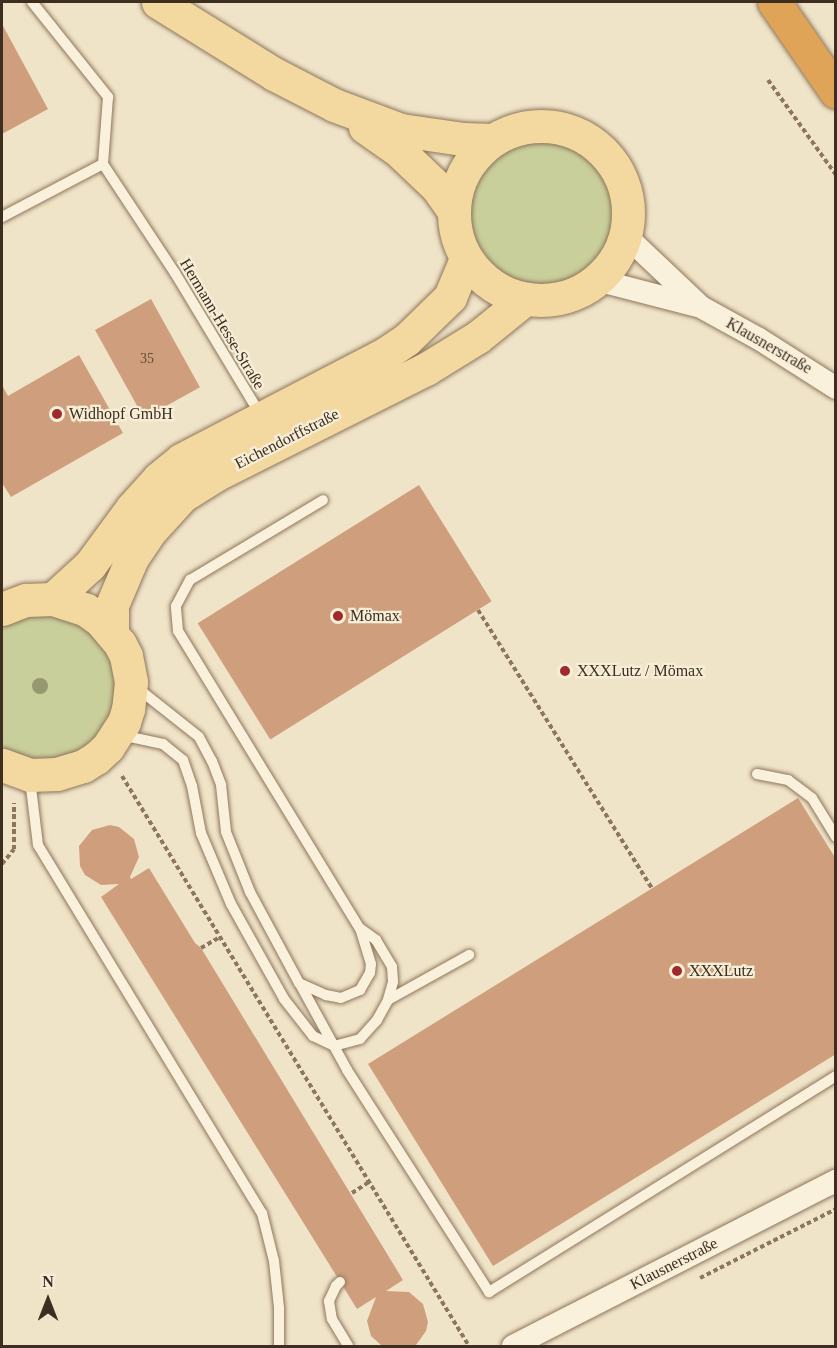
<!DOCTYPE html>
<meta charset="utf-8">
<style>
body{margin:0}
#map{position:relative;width:837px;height:1348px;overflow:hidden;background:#f0e4c8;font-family:Georgia,serif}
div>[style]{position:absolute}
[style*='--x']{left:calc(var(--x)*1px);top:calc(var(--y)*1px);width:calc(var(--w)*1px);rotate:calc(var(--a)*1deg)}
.green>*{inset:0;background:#c9cf9b}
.round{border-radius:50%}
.building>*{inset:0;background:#cf9f7d;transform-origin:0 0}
.path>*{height:4px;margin-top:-2px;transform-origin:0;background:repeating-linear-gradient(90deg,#8d765c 0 4.5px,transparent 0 7.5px)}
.roads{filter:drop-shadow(0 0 2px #8d765c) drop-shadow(0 0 2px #8d765c)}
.lane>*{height:10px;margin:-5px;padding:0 5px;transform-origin:5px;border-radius:5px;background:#faf1dc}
.street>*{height:22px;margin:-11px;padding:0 11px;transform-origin:11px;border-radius:11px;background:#faf1dc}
.primary>*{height:33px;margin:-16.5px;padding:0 16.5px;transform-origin:16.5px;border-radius:16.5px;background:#f3d9a0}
.primary>.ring{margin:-16.5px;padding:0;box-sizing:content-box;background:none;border:33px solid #f3d9a0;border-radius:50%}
.highway>*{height:33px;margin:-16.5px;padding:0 16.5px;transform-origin:16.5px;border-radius:16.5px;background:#e0a458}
.trees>*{width:16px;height:16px;margin:-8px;border-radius:50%;background:#96986f}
.dots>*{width:16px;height:16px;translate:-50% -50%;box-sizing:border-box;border:3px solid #f7eed8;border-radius:50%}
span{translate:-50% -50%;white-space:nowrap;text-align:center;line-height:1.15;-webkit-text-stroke:4.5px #f7eed8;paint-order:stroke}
.number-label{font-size:14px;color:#624a37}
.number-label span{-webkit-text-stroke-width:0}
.street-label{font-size:16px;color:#3d2e20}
.poi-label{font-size:16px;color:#3d2e20}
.left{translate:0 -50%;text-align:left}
.frame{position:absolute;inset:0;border:3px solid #3d2e20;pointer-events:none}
.north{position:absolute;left:18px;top:1270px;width:60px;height:60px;-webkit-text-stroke:4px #f7eed8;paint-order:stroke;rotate:0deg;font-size:16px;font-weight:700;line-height:24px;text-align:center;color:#3d2e20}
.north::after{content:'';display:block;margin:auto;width:21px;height:27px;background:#3d2e20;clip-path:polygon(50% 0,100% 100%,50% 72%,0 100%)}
</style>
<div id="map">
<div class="green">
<i class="round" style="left:462px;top:133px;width:156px;height:156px"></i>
<i style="clip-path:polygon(27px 610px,77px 617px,113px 653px,118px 703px,92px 746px,45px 764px,2px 752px,2px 620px)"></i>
</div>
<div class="building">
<i style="clip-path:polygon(2px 24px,48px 109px,2px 134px)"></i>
<i style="left:151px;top:299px;width:101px;height:64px;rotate:61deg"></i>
<i style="clip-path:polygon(79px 355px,123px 433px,11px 497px,2px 483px,2px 385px,8px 396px)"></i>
<i style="left:419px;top:485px;width:137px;height:261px;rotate:58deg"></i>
<i style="clip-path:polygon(798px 798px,836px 859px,836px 1054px,493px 1266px,368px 1064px)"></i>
<i style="clip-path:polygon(110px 825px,119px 827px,134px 839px,139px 857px,130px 877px,131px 879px,149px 868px,195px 943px,201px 948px,403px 1280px,386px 1291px,409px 1292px,423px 1304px,428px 1322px,426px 1331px,416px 1345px,382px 1346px,371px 1336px,367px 1321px,376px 1297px,357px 1309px,101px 897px,119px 884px,101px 885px,85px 875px,80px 866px,79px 846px,92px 830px)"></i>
</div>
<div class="path">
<i style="--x:768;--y:80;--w:117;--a:54.4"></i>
<i style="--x:478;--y:610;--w:328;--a:58"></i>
<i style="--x:122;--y:776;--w:667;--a:58.67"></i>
<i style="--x:2;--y:864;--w:19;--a:-51"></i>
<i style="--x:14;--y:849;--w:46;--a:-90"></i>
<i style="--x:201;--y:948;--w:22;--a:-30"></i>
<i style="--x:352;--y:1193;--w:20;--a:-33"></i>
<i style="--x:700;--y:1278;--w:153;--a:-26.9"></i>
</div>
<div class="roads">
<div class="lane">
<i style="--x:32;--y:2;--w:122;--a:51.3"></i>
<i style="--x:108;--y:97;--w:67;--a:94.3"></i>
<i style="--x:103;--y:164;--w:131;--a:56.6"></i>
<i style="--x:175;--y:273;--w:165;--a:58.9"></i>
<i style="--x:2;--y:217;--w:114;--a:-27.7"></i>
<i style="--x:136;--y:687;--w:80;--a:38.4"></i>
<i style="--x:199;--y:737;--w:27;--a:62"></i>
<i style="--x:212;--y:761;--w:26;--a:69"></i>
<i style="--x:221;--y:785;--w:47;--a:83.9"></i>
<i style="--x:226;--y:832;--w:65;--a:68.2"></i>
<i style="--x:250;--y:892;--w:103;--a:61.7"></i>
<i style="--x:299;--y:983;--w:30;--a:24"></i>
<i style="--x:326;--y:995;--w:15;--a:11"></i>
<i style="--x:341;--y:998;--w:21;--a:-23"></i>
<i style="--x:360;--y:990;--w:20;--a:-60"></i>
<i style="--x:370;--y:973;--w:9;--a:-84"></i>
<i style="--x:371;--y:964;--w:37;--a:-107"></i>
<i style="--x:360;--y:929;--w:349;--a:-121.4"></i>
<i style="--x:178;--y:631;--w:25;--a:-95"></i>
<i style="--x:176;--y:606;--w:30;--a:-62"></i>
<i style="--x:190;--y:580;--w:155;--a:-31"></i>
<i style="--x:121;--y:735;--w:43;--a:12.1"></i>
<i style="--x:163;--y:744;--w:26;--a:39"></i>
<i style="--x:183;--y:760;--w:28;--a:71"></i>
<i style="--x:192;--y:786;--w:48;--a:79.2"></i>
<i style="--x:201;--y:833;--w:77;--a:67.1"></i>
<i style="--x:231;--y:904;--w:109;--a:60.8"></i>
<i style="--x:284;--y:999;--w:47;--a:51.9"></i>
<i style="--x:313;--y:1036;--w:23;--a:25"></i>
<i style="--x:334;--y:1046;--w:27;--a:-15"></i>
<i style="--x:360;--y:1039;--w:25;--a:-48"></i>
<i style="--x:377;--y:1020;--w:23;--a:-61"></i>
<i style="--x:388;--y:1000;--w:93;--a:-29.1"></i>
<i style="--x:757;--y:774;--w:32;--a:11"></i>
<i style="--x:788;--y:780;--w:30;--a:37"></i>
<i style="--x:812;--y:798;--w:46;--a:58.4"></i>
<i style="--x:30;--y:779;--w:66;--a:83.1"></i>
<i style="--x:38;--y:845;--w:431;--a:58.7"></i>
<i style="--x:262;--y:1213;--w:49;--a:76"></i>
<i style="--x:274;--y:1261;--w:47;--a:83.9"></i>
<i style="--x:279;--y:1308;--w:38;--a:90"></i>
<i style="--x:361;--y:929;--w:19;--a:36"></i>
<i style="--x:376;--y:940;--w:31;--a:59"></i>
<i style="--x:392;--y:967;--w:15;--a:86"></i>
<i style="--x:393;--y:982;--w:19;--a:106"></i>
<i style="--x:300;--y:984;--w:98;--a:61.3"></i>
<i style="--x:347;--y:1070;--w:264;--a:57.4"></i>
<i style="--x:489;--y:1292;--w:409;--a:-31.9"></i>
<i style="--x:340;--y:1282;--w:6;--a:135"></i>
<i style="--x:336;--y:1286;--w:17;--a:115"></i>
<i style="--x:329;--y:1301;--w:18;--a:81"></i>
<i style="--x:332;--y:1319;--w:31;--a:59"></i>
</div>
<div class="street">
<i style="--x:626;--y:236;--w:103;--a:43.4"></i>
<i style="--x:701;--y:307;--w:66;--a:28.9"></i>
<i style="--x:759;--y:339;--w:91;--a:32.5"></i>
<i style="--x:597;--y:280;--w:103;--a:14.6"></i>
<i style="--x:513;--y:1346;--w:363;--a:-27.1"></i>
</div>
<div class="primary">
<i style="--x:158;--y:2;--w:137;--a:31.8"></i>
<i style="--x:274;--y:74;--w:68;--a:27.3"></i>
<i style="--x:334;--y:105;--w:72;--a:20.5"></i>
<i style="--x:401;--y:130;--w:63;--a:8.3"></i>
<i style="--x:463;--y:139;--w:30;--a:2"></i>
<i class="ring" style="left:454px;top:126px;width:141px;height:141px"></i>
<i style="--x:365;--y:127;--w:40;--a:34.9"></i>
<i style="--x:398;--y:150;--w:54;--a:43.5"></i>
<i style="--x:437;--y:187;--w:29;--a:55"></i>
<i style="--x:53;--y:599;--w:50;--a:-42.6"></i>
<i style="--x:90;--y:565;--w:71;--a:-53.6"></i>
<i style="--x:132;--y:508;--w:40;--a:-48"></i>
<i style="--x:159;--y:478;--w:28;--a:-39"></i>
<i style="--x:181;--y:460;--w:230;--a:-27.5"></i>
<i style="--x:385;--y:354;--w:25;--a:-34"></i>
<i style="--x:406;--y:340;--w:62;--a:-44.3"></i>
<i style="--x:450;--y:297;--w:41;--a:-67.2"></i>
<i style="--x:2;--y:609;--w:26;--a:-21"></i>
<i style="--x:26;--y:600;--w:27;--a:-2"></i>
<i style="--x:53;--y:599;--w:35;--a:18"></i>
<i style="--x:86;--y:610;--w:17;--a:36"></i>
<i style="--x:100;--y:620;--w:31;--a:50"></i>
<i style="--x:120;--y:644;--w:13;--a:63"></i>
<i style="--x:126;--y:656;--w:26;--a:79"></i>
<i style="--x:131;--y:682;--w:27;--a:96"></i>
<i style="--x:128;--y:709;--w:14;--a:107"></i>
<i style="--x:124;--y:722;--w:30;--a:123"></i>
<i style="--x:108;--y:747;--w:16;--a:137"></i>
<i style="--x:96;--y:758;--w:15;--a:148"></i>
<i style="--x:83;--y:766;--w:27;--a:163"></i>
<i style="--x:57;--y:774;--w:27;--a:178"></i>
<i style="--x:30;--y:775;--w:30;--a:-160"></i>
<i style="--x:112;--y:632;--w:27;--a:-90"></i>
<i style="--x:112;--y:605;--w:51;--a:-66.9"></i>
<i style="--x:132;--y:558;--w:34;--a:-56"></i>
<i style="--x:151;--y:530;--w:46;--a:-47.6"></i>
<i style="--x:182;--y:496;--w:39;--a:-32"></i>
<i style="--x:215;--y:475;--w:236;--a:-26.7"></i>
<i style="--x:426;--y:369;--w:61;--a:-31.6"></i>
<i style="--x:478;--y:337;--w:60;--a:-39"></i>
</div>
<div class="highway">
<i style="--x:774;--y:2;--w:109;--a:55.4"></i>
</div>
</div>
<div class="trees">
<i style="left:40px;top:686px"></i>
</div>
<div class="dots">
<i style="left:57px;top:414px;background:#9e2a2b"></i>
<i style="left:338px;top:616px;background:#9e2a2b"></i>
<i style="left:565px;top:671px;background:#9e2a2b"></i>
<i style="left:677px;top:971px;background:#9e2a2b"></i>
</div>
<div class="number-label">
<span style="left:147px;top:359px">35</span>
</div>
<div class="street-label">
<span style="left:222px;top:324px;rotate:59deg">Hermann-Hesse-Straße</span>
<span style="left:769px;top:346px;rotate:30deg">Klausnerstraße</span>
<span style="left:287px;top:439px;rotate:-27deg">Eichendorffstraße</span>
<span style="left:674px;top:1264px;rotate:-27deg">Klausnerstraße</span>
</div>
<div class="poi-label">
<span class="left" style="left:69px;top:414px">Widhopf GmbH</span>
<span class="left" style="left:350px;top:616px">Mömax</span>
<span class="left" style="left:577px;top:671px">XXXLutz / Mömax</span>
<span class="left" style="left:689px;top:971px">XXXLutz</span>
</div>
<div class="frame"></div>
<div class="north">N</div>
</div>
